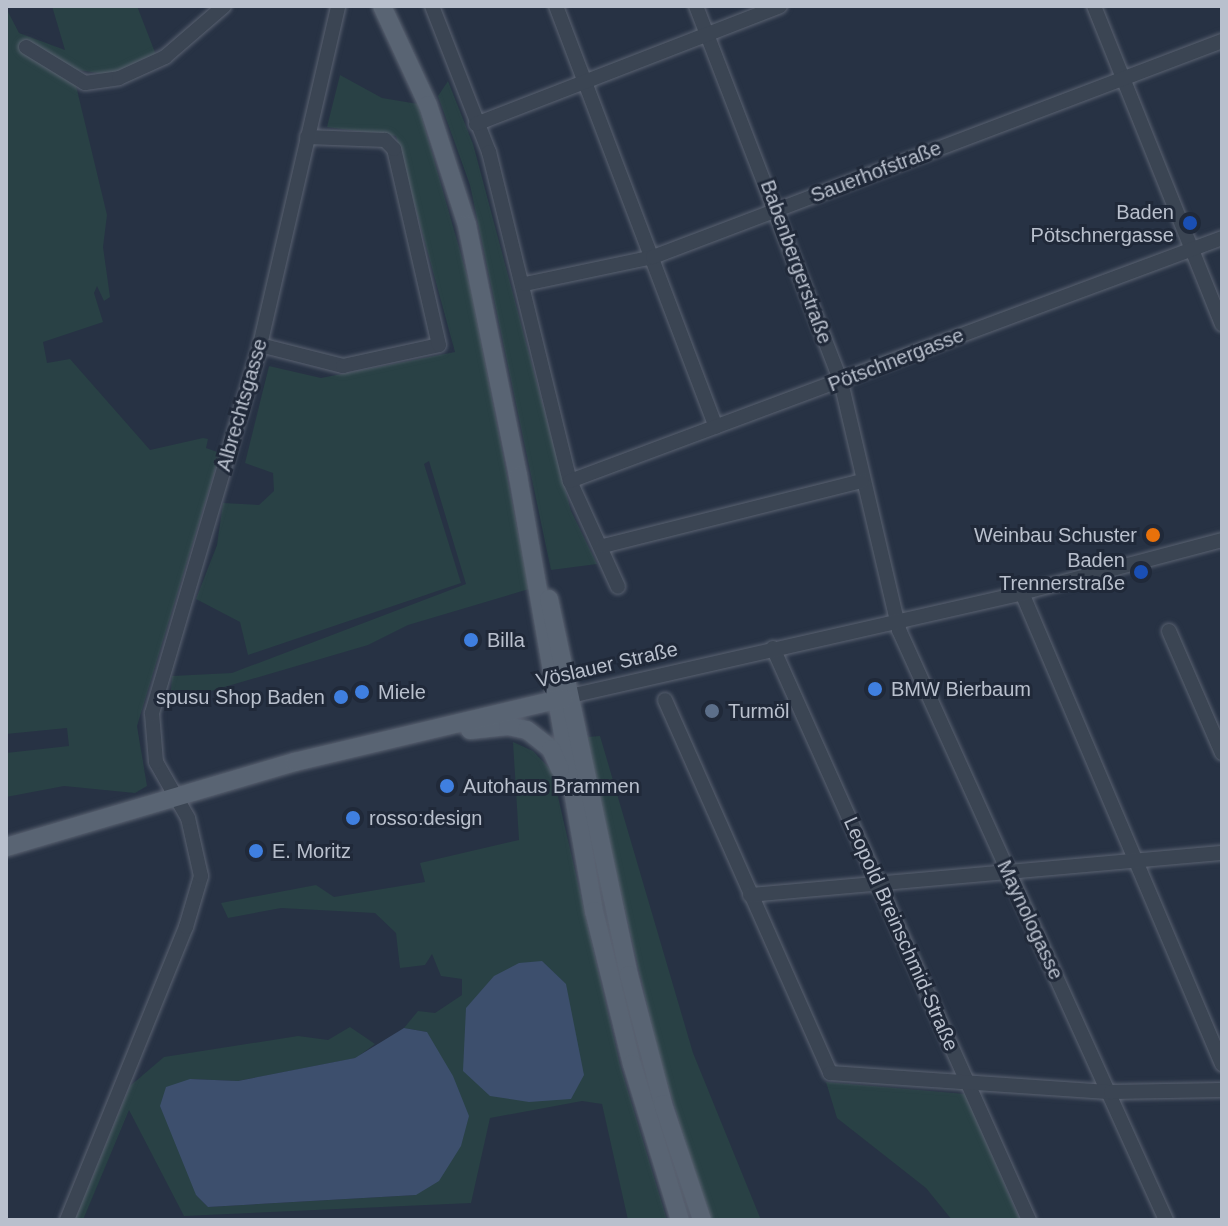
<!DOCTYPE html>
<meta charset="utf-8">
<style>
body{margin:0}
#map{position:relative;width:1228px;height:1226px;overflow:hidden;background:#273244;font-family:Helvetica,sans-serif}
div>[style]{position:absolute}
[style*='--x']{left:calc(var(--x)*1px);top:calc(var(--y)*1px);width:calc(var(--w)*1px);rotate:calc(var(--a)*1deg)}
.green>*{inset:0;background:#294145}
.water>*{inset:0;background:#3d4f6d}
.roads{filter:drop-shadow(0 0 2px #5a6271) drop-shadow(0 0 2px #5a6271)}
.minor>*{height:14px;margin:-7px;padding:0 7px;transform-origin:7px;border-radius:7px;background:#3b4553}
.major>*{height:18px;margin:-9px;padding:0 9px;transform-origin:9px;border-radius:9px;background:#596473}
.dots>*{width:22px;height:22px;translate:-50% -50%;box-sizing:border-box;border:4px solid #202939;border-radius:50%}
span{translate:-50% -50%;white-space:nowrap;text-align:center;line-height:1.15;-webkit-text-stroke:6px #202939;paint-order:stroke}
.street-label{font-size:20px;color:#b9c0cd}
.poi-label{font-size:20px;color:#b9c0cd}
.right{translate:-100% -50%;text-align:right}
.left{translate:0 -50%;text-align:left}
.frame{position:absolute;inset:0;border:8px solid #b9c0cd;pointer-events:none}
</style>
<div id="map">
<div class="green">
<i style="clip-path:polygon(52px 6px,137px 6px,156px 55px,111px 75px,72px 69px,107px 215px,103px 247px,110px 297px,104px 301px,97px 286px,94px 293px,103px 322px,43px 342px,47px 363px,70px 359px,150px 450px,203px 438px,208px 439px,206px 448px,220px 453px,137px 726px,147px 786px,135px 793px,64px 786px,6px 797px,6px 753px,69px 746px,67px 728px,6px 734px,6px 8px,19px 33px,65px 50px)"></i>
<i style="clip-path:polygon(340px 75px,382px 98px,418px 104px,470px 286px,529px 589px,408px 625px,368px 645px,170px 703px,172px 676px,232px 673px,466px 584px,429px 461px,424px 464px,461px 583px,248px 655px,240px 622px,196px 599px,217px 545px,223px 503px,259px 505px,274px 491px,273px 473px,245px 463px,269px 366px,321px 378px,455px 352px,396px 136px,327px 127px)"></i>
<i style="clip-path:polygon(448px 81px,473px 144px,571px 511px,597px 564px,551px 570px,470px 185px,438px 96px)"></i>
<i style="clip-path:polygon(600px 736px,693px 1053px,761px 1220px,711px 1220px,692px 1164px,659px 1056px,594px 777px,588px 737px)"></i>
<i style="clip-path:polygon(513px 742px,533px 751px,552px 771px,620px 1065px,667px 1220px,628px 1220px,602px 1104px,582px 1101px,490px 1118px,471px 1203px,184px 1216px,129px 1110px,83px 1220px,75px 1220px,130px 1086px,164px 1057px,298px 1036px,328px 1040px,350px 1027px,375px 1044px,356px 1058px,238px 1081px,190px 1079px,196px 1195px,208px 1207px,416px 1195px,427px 1032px,404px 1028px,418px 1011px,435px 1013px,462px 995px,462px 979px,441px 976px,432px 954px,425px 965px,400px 968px,396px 933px,375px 913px,281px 908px,228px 918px,221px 903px,316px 885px,334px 897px,425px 882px,420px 863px,519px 840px)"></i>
<i style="clip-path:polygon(826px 1082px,965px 1094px,1020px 1220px,952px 1220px,926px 1188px,837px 1118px)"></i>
</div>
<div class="water">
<i style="clip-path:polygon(542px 961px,566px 984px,584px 1075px,571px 1099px,529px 1102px,490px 1096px,463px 1071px,466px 1008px,494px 976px,519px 963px)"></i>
<i style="clip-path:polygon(404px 1028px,427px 1032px,453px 1076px,469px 1116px,461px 1146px,439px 1181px,416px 1195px,208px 1207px,196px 1195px,160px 1106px,166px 1087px,190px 1079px,238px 1081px,355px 1058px)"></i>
</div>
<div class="roads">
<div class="minor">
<i style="--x:432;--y:6;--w:157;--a:68.7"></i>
<i style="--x:489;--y:152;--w:339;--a:76.2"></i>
<i style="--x:570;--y:481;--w:116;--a:65.6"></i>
<i style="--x:556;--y:6;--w:450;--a:69.2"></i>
<i style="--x:696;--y:6;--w:403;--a:68.9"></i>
<i style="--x:841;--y:382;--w:255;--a:76.8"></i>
<i style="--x:899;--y:630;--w:648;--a:65.65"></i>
<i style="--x:1094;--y:6;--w:343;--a:68.1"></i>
<i style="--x:26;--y:47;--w:69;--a:31.4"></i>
<i style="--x:85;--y:83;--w:34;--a:-8"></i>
<i style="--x:119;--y:78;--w:51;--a:-24.5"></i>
<i style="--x:165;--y:57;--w:78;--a:-40.8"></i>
<i style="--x:476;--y:124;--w:326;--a:-21.2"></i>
<i style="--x:525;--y:284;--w:131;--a:-11.9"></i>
<i style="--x:653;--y:257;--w:609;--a:-20.79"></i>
<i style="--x:260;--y:345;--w:86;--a:14.2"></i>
<i style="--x:343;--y:366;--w:98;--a:-12.3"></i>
<i style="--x:439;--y:345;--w:201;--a:-102.9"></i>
<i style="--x:394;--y:149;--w:13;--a:-135"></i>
<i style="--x:385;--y:140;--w:78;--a:-177.8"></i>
<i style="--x:570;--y:481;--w:696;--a:-20.44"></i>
<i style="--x:603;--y:546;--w:267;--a:-14.1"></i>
<i style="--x:1022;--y:593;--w:512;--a:66.99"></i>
<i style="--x:1169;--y:631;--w:133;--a:66.5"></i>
<i style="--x:773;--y:648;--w:627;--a:65.89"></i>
<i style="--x:570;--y:696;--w:464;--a:-12.8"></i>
<i style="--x:1022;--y:593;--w:207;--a:-14.8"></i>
<i style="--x:665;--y:700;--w:408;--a:66.1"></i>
<i style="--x:830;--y:1073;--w:282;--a:3.9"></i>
<i style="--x:1111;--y:1092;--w:111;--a:-1"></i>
<i style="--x:750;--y:895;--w:474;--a:-5.1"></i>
<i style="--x:67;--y:1220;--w:316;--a:-67.9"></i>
<i style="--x:186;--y:927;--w:53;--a:-73.6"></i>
<i style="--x:201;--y:876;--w:59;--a:-102.6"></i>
<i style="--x:188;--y:818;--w:64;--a:-119.7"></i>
<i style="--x:156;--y:762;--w:49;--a:-94.7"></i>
<i style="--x:152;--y:713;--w:384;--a:-73.6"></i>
<i style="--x:260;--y:345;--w:348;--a:-77"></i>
</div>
<div class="major">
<i style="--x:382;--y:6;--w:109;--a:65.1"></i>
<i style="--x:428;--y:105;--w:126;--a:72"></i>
<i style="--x:467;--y:225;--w:256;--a:78.5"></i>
<i style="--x:518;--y:476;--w:442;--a:80.1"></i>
<i style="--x:594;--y:911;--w:158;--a:76.1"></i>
<i style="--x:632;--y:1064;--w:163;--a:72.9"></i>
<i style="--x:549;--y:599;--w:384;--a:78"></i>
<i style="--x:629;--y:975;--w:133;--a:75.2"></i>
<i style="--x:663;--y:1104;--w:122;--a:71.4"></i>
<i style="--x:470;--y:730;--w:38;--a:-6"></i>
<i style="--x:508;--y:726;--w:19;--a:12"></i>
<i style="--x:527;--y:730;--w:31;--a:38"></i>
<i style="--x:551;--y:749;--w:22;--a:66"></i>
<i style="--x:6;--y:847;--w:301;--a:-16.4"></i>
<i style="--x:295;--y:762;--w:276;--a:-13.4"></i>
</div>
</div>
<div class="dots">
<i style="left:1190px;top:223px;background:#1a4fb4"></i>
<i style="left:1153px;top:535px;background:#e8710a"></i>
<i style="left:1141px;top:572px;background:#1a4fb4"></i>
<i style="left:471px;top:640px;background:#3f7fe0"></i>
<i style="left:875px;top:689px;background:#3f7fe0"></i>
<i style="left:362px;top:692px;background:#3f7fe0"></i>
<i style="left:341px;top:697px;background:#3f7fe0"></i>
<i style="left:712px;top:711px;background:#5c6f8a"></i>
<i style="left:447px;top:786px;background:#3f7fe0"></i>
<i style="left:353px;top:818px;background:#3f7fe0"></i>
<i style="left:256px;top:851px;background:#3f7fe0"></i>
</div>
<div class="street-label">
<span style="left:876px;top:172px;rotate:-21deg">Sauerhofstraße</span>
<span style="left:796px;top:262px;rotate:70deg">Babenbergerstraße</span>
<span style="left:896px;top:360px;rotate:-21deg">Pötschnergasse</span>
<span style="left:242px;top:405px;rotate:-74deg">Albrechtsgasse</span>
<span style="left:607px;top:665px;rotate:-13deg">Vöslauer Straße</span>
<span style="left:1030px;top:920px;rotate:65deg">Maynologasse</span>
<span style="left:901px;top:934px;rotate:66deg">Leopold Breinschmid-Straße</span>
</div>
<div class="poi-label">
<span class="right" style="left:1174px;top:224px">Baden<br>Pötschnergasse</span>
<span class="right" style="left:1137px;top:535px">Weinbau Schuster</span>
<span class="right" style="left:1125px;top:572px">Baden<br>Trennerstraße</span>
<span class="left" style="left:487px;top:640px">Billa</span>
<span class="left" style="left:891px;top:689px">BMW Bierbaum</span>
<span class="left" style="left:378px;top:692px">Miele</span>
<span class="right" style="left:325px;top:697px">spusu Shop Baden</span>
<span class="left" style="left:728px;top:711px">Turmöl</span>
<span class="left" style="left:463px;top:786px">Autohaus Brammen</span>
<span class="left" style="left:369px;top:818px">rosso:design</span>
<span class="left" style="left:272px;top:851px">E. Moritz</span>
</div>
<div class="frame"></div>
</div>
